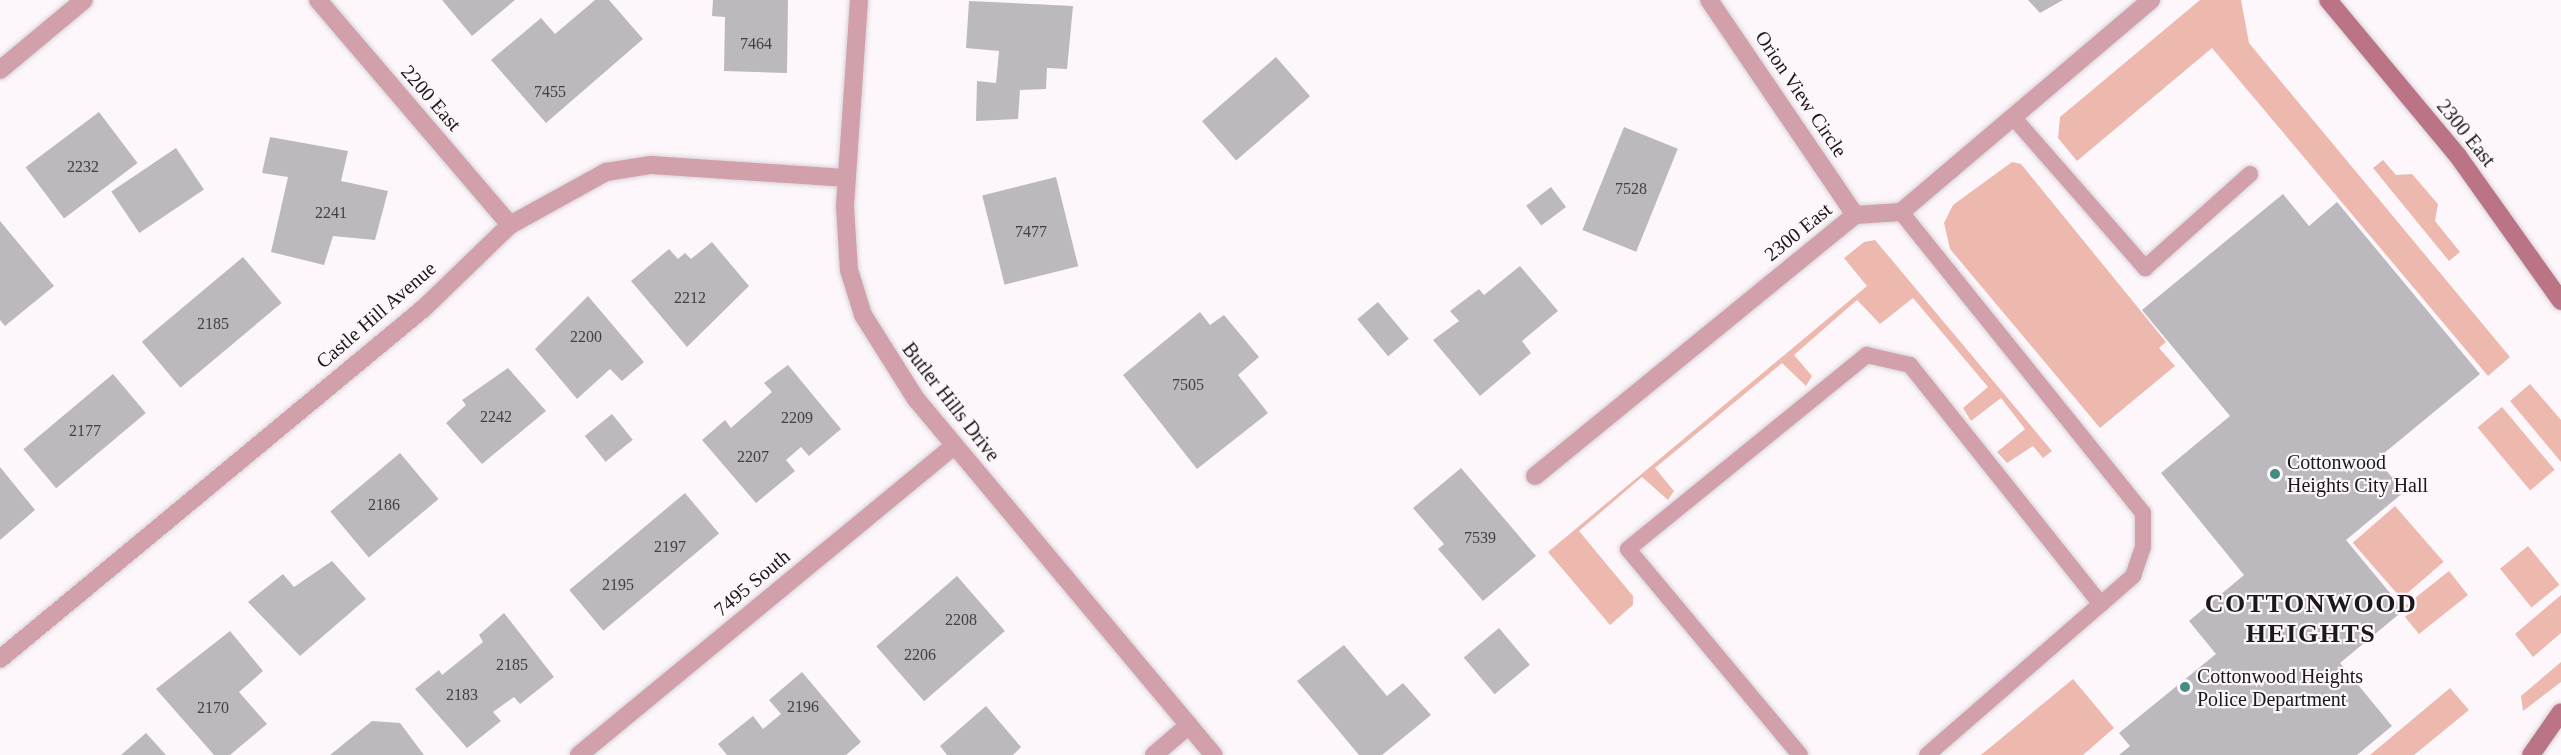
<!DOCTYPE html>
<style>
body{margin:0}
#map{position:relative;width:2561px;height:755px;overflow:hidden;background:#fdf7fc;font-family:Georgia,serif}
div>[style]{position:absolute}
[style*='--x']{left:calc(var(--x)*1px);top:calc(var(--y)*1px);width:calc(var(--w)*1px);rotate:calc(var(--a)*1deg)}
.green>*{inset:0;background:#edb9ae;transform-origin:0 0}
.building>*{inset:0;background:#bbb8be;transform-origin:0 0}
.roads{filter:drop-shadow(0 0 2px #d9d3d8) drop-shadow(0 0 2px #d9d3d8)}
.lane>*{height:16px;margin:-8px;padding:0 8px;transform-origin:8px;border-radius:8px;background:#d1a0ab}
.street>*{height:18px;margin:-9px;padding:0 9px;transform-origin:9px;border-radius:9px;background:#d1a0ab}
.secondary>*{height:18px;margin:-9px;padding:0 9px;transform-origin:9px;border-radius:9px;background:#ba7486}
.dots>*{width:16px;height:16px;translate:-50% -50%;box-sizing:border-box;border:3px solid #fdf7fc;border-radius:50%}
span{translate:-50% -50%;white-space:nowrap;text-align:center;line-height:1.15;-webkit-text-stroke:4.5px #fdf7fc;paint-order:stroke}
.number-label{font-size:16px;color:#424042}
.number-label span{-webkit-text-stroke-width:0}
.street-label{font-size:20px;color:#1a1819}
.poi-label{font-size:20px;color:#1a1819}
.left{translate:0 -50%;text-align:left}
.district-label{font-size:26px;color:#1a1819;font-weight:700;letter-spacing:1.5px}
</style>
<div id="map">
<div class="green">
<i style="clip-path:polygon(2200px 0,2241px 0,2249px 43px,2510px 357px,2488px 376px,2212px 48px,2077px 161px,2058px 138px,2060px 117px)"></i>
<i style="clip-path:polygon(2383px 160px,2396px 175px,2412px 174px,2438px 204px,2435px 221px,2460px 252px,2449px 261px,2373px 168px)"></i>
<i style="clip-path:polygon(2012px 162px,2021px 164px,2166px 342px,2159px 348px,2175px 366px,2100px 428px,1950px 249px,1944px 223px,1953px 205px)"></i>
<i style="clip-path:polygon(1875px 240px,2052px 451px,2043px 458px,2033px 446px,2007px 463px,1997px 452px,2025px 429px,2001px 398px,1971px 421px,1963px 408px,1988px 387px,1913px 298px,1880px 324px,1857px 300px,1794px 355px,1812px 376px,1806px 386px,1782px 363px,1655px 468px,1674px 491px,1668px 500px,1642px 477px,1579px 531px,1633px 596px,1633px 605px,1610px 625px,1548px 552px,1867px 286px,1844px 258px,1864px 242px)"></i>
<i style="clip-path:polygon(2530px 384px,2561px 420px,2561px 462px,2510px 401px)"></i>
<i style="left:2502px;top:407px;width:82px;height:32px;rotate:50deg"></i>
<i style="left:2395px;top:506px;width:74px;height:56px;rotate:49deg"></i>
<i style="left:2528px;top:546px;width:50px;height:36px;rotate:51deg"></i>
<i style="clip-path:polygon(2449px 571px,2468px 595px,2419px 634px,2405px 617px,2410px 612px,2405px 606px)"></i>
<i style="clip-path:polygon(2561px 595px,2561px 633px,2533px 657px,2515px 634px)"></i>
<i style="clip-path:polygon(2561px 662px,2561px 682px,2523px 711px,2521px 696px)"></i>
<i style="clip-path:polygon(2073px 679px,2114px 728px,2083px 755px,1981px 755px)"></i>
<i style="clip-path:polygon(2450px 688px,2469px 710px,2414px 755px,2370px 755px)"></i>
</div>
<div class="building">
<i style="clip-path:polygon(442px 0,515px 0,472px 36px)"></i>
<i style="clip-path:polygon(595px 0,609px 0,643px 39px,546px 123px,491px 60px,541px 18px,555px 34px)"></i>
<i style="clip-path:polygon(713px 0,788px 0,787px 73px,724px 71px,725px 17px,712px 16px)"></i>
<i style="clip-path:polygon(2028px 0,2063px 0,2040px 13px)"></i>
<i style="clip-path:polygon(969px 1px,1073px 6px,1067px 69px,1047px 68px,1046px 89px,1020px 90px,1018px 119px,976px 121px,977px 81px,996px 83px,999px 51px,966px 48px)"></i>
<i style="left:1276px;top:57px;width:52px;height:98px;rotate:49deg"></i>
<i style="left:99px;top:112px;width:64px;height:92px;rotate:53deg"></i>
<i style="left:1624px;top:127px;width:58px;height:111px;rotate:22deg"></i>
<i style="clip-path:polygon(270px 137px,348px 151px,341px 181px,388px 191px,375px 240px,333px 236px,324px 265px,271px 252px,288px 177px,262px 173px)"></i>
<i style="left:176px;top:148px;width:50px;height:78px;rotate:56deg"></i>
<i style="left:1056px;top:177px;width:92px;height:76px;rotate:76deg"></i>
<i style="left:1551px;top:187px;width:25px;height:31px;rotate:53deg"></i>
<i style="clip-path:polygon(2283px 194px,2309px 226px,2337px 202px,2480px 374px,2377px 459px,2404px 492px,2346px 540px,2404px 610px,2340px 663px,2392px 726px,2357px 755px,2119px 755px,2130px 746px,2119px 733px,2216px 654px,2189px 621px,2244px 575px,2161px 473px,2230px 416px,2142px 310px)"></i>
<i style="clip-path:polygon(0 221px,54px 286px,5px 326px,0 320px)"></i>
<i style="clip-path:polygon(712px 242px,749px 286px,687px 347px,631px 281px,669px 249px,678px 259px,685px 253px,691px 259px)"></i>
<i style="left:243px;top:257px;width:60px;height:132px;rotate:50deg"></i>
<i style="clip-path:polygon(1520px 266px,1558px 311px,1522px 341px,1531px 353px,1480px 396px,1433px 340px,1459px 321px,1450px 311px,1479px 289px,1484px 295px)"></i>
<i style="clip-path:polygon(588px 296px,644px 362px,622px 381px,610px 369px,577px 399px,535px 349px)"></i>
<i style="left:1378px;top:302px;width:48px;height:27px;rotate:50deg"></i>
<i style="clip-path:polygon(1200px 312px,1210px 325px,1224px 315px,1259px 357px,1238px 375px,1268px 413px,1197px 469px,1123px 375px)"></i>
<i style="clip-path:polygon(788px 365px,841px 429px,809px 456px,801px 447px,786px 460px,795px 471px,756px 503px,702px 440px,725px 420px,731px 428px,772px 392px,764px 383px)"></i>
<i style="clip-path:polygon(508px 368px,546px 411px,482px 464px,446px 423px,466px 405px,462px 400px)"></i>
<i style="left:113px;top:374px;width:51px;height:117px;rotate:50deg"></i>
<i style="left:612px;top:414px;width:33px;height:35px;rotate:51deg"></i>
<i style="left:400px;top:453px;width:60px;height:91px;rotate:50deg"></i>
<i style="clip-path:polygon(0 467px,35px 510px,0 540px)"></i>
<i style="clip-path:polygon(1461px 468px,1536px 556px,1483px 601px,1438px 549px,1444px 544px,1413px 508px)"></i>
<i style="left:685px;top:493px;width:53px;height:151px;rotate:50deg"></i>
<i style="clip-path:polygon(332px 561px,366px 599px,300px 656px,248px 602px,283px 574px,294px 587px)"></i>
<i style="left:957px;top:576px;width:73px;height:107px;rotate:49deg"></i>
<i style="clip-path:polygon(504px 613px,554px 677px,520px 704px,514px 697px,493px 712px,501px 721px,467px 748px,415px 689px,439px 670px,442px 675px,483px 642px,479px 635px)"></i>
<i style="left:1499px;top:628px;width:48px;height:46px;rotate:50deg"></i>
<i style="clip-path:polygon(230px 631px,263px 671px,239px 692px,267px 724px,230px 755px,214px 755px,156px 689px)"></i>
<i style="clip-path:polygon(1344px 645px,1387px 696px,1403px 683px,1431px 715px,1382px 755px,1359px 755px,1297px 681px)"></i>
<i style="clip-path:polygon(802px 672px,861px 742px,846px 755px,727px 755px,718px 744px,753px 716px,763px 729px,781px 714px,769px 700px)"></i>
<i style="clip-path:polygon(986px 706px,1021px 747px,1013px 755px,947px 755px,940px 746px)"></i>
<i style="clip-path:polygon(372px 721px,400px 723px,424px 755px,330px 755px)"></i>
<i style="clip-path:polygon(146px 733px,166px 755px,121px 755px)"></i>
</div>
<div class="roads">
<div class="lane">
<i style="--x:2013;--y:117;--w:201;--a:48.8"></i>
<i style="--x:2145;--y:268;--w:141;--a:-41.8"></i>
<i style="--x:1800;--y:755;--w:268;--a:-129.9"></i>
<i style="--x:1628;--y:549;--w:308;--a:-39.1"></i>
<i style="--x:1867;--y:355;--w:44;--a:13.1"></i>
<i style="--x:1910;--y:365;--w:306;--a:51.4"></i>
<i style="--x:2101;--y:604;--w:43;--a:-41.2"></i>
<i style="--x:2133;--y:576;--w:31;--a:-71"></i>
<i style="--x:2143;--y:547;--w:34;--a:-90"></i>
<i style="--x:2143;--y:513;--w:386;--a:-128.8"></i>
<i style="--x:1927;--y:755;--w:230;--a:-41"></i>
</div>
<div class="street">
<i style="--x:318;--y:0;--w:296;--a:49.5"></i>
<i style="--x:859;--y:0;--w:207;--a:93.9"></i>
<i style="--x:845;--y:207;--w:63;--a:86.4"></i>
<i style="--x:849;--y:270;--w:47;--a:72.7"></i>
<i style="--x:863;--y:315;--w:99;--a:57.8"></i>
<i style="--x:916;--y:399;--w:464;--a:50.1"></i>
<i style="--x:1709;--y:0;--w:260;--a:55.8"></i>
<i style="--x:0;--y:70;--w:109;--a:-39.8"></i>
<i style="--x:1535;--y:476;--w:413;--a:-39.2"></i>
<i style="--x:1855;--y:215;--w:46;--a:-3.7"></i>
<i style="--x:1901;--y:212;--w:328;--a:-40.3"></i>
<i style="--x:0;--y:659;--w:550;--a:-39.62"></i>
<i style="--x:424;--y:308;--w:120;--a:-44"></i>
<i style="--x:510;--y:225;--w:110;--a:-28.9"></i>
<i style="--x:606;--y:172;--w:46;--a:-8.8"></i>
<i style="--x:651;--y:165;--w:194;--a:3.8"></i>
<i style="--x:579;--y:755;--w:486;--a:-39.5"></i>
<i style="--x:1154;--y:755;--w:46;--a:-40.6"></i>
</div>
<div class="secondary">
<i style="--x:2328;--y:0;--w:203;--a:50.2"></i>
<i style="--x:2458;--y:156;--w:178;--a:54.6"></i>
<i style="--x:2531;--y:755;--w:52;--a:-55.1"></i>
</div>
</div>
<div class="dots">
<i style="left:2275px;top:474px;background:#448b84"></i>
<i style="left:2185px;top:687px;background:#448b84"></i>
</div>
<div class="number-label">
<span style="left:756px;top:44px">7464</span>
<span style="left:550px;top:92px">7455</span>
<span style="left:83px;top:167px">2232</span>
<span style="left:1631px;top:189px">7528</span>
<span style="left:331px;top:213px">2241</span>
<span style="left:1031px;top:232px">7477</span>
<span style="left:690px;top:298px">2212</span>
<span style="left:213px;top:324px">2185</span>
<span style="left:586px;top:337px">2200</span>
<span style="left:1188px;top:385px">7505</span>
<span style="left:496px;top:417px">2242</span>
<span style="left:797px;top:418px">2209</span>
<span style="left:85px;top:431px">2177</span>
<span style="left:753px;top:457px">2207</span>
<span style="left:384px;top:505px">2186</span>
<span style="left:1480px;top:538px">7539</span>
<span style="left:670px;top:547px">2197</span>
<span style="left:618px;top:585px">2195</span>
<span style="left:961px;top:620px">2208</span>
<span style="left:920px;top:655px">2206</span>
<span style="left:512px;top:665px">2185</span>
<span style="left:462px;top:695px">2183</span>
<span style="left:803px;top:707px">2196</span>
<span style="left:213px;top:708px">2170</span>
</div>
<div class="street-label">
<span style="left:1801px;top:94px;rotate:56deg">Orion View Circle</span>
<span style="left:431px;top:98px;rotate:49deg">2200 East</span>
<span style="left:2466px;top:133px;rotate:51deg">2300 East</span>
<span style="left:1798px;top:232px;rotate:-39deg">2300 East</span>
<span style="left:376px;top:315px;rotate:-41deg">Castle Hill Avenue</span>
<span style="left:951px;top:402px;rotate:52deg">Butler Hills Drive</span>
<span style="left:752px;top:583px;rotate:-40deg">7495 South</span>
</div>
<div class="poi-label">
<span class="left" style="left:2287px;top:474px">Cottonwood<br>Heights City Hall</span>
<span class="left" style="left:2197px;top:688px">Cottonwood Heights<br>Police Department</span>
</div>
<div class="district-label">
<span style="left:2311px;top:619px">COTTONWOOD<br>HEIGHTS</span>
</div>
</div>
